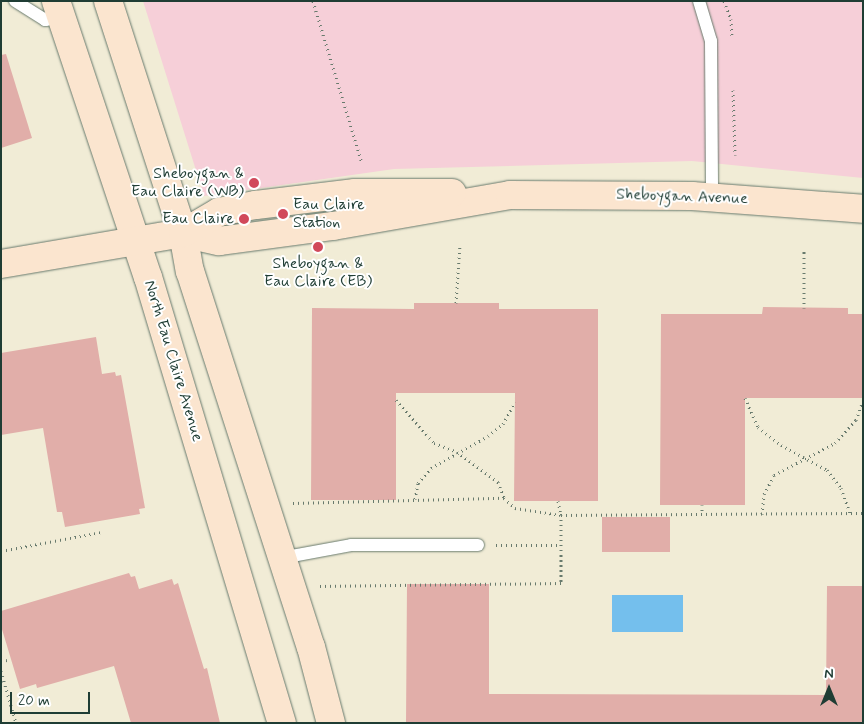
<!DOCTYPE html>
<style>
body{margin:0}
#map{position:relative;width:864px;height:724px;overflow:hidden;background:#f1ecd6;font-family:Mynerve,sans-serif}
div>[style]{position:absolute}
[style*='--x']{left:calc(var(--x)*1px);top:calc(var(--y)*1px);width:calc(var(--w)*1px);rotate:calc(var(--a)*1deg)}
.built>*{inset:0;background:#f6cfd8}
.water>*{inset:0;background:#74bfed;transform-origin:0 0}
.building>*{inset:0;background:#e1aea9;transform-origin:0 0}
.path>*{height:3px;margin-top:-1.5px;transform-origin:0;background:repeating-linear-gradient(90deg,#687a6d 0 1px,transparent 0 5px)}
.roads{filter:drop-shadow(0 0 1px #687a6d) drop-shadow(0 0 1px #687a6d)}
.lane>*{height:12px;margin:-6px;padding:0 6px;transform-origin:6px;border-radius:6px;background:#fff}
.secondary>*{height:28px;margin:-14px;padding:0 14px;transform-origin:14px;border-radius:14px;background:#fbe5cf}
.dots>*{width:14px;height:14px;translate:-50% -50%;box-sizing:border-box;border:2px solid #fff;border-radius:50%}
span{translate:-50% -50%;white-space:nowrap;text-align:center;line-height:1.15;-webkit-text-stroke:4px #fff;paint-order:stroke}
.poi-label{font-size:16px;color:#1f3d34}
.right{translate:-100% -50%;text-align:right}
.left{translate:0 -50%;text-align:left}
.street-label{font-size:16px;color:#1f3d34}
.frame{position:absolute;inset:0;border:2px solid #1f3d34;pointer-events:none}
.north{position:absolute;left:804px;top:664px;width:50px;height:50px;-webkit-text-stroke:4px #fff;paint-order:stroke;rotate:0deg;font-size:14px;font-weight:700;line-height:20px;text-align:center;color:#1f3d34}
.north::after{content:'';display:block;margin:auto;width:18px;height:22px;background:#1f3d34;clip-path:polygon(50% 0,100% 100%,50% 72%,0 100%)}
.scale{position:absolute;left:10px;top:692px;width:80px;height:22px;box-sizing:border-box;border:2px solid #1f3d34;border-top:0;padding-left:6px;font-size:15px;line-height:18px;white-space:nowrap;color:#1f3d34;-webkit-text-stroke:4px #fff;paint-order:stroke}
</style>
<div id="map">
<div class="built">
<i style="clip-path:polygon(143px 1px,863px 1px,863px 178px,692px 161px,394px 169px,204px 196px)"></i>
</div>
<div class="water">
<i style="left:683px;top:595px;width:37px;height:71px;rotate:90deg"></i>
</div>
<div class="building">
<i style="clip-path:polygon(6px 54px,32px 138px,1px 148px,1px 55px)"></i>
<i style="clip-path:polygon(414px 303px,499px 303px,499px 309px,598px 309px,598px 501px,514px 501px,515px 393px,396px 393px,396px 500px,311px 500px,312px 308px,414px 309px)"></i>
<i style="clip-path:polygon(763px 307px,848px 308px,848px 314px,863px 314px,863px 398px,745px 398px,745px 505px,660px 505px,661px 314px,762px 314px)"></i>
<i style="clip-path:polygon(96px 337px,102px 374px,115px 372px,116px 376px,121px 375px,145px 508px,139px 509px,140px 514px,65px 527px,62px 512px,57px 512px,43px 428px,1px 435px,1px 353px)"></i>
<i style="left:670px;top:517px;width:35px;height:68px;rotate:90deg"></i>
<i style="clip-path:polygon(129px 573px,131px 577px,135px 576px,139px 589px,172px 579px,174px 585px,178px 583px,204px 669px,207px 668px,220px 723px,131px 723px,114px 666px,37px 688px,36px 684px,20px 689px,1px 626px,1px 611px)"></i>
<i style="clip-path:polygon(407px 584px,489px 584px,489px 694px,826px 695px,827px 586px,863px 586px,863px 723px,406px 723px)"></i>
</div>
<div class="path">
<i style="--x:313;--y:1;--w:169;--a:73.2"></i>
<i style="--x:724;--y:1;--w:19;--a:69"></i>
<i style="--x:731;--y:19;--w:17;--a:87"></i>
<i style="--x:733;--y:90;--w:65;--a:88.2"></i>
<i style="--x:456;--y:303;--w:59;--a:-86.1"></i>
<i style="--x:804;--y:308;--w:59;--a:-90"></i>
<i style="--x:745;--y:398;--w:32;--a:66"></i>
<i style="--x:758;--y:427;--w:29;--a:38"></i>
<i style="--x:781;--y:445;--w:52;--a:28.5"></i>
<i style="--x:827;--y:470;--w:23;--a:52"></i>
<i style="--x:841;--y:488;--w:27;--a:70"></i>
<i style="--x:396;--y:400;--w:57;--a:48.5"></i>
<i style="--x:434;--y:443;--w:25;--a:21"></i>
<i style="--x:457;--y:452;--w:51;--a:36.2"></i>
<i style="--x:498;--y:482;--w:17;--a:69"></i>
<i style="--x:415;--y:499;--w:16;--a:-79"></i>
<i style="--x:418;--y:483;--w:20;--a:-49"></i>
<i style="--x:431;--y:468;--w:65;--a:-29.3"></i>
<i style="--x:488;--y:436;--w:19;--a:-39"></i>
<i style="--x:503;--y:424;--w:25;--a:-61"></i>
<i style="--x:558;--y:501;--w:14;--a:78"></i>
<i style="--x:561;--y:515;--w:302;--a:-0.4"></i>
<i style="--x:293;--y:503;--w:211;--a:-1.4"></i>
<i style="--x:504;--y:498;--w:15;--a:42"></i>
<i style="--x:515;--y:508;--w:47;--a:8.7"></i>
<i style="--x:561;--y:515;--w:68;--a:90"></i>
<i style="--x:561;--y:583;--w:243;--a:179.3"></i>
<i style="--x:702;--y:505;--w:9;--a:90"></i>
<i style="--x:762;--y:514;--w:20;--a:-84"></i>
<i style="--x:764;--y:494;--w:21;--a:-62"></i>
<i style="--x:774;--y:475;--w:69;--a:-27.7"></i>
<i style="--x:835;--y:443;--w:31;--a:-48"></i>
<i style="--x:856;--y:420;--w:20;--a:-70"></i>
<i style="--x:496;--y:545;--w:65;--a:0"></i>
<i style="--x:1;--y:551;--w:103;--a:-10.7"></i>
<i style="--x:1;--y:661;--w:6;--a:-9"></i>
<i style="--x:1;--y:671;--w:54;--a:73.9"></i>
</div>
<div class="roads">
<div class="lane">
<i style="--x:15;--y:1;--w:36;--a:32"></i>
<i style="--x:45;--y:20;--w:15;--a:-11"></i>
<i style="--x:699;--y:1;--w:42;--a:73.3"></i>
<i style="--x:711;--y:41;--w:156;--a:89.6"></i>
<i style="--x:281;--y:558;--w:71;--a:-10.5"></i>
<i style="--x:351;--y:545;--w:127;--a:0"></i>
</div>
<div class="secondary">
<i style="--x:56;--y:1;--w:291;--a:71.6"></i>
<i style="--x:148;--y:277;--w:466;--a:73.3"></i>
<i style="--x:108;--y:1;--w:244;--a:72.1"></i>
<i style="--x:183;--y:233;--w:39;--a:80"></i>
<i style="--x:190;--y:271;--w:395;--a:72.2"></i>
<i style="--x:311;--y:647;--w:79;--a:75.3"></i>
<i style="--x:183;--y:233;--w:37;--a:13"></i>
<i style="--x:219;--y:241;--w:115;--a:-7.5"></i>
<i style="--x:333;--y:226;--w:180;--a:-9.9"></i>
<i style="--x:510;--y:195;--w:182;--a:0.3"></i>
<i style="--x:692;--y:196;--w:171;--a:4.3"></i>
<i style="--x:1;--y:264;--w:185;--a:-9.7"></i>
<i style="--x:183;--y:233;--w:42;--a:-30.3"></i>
<i style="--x:219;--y:212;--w:38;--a:-11"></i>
<i style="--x:256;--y:205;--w:100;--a:-6.9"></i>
<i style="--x:355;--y:193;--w:97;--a:0"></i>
</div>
</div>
<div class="dots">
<i style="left:254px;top:183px;background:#d1495b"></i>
<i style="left:283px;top:214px;background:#d1495b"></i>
<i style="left:244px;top:219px;background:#d1495b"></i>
<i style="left:318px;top:247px;background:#d1495b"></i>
</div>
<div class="poi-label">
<span class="right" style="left:244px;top:183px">Sheboygan &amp;<br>Eau Claire (WB)</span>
<span class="left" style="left:293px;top:214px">Eau Claire<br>Station</span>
<span class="right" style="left:234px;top:219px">Eau Claire</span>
<span style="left:318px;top:273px">Sheboygan &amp;<br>Eau Claire (EB)</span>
</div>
<div class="street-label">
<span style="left:682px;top:197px;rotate:2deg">Sheboygan Avenue</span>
<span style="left:173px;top:361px;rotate:73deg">North Eau Claire Avenue</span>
</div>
<div class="frame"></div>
<div class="north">N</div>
<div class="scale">20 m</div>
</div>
